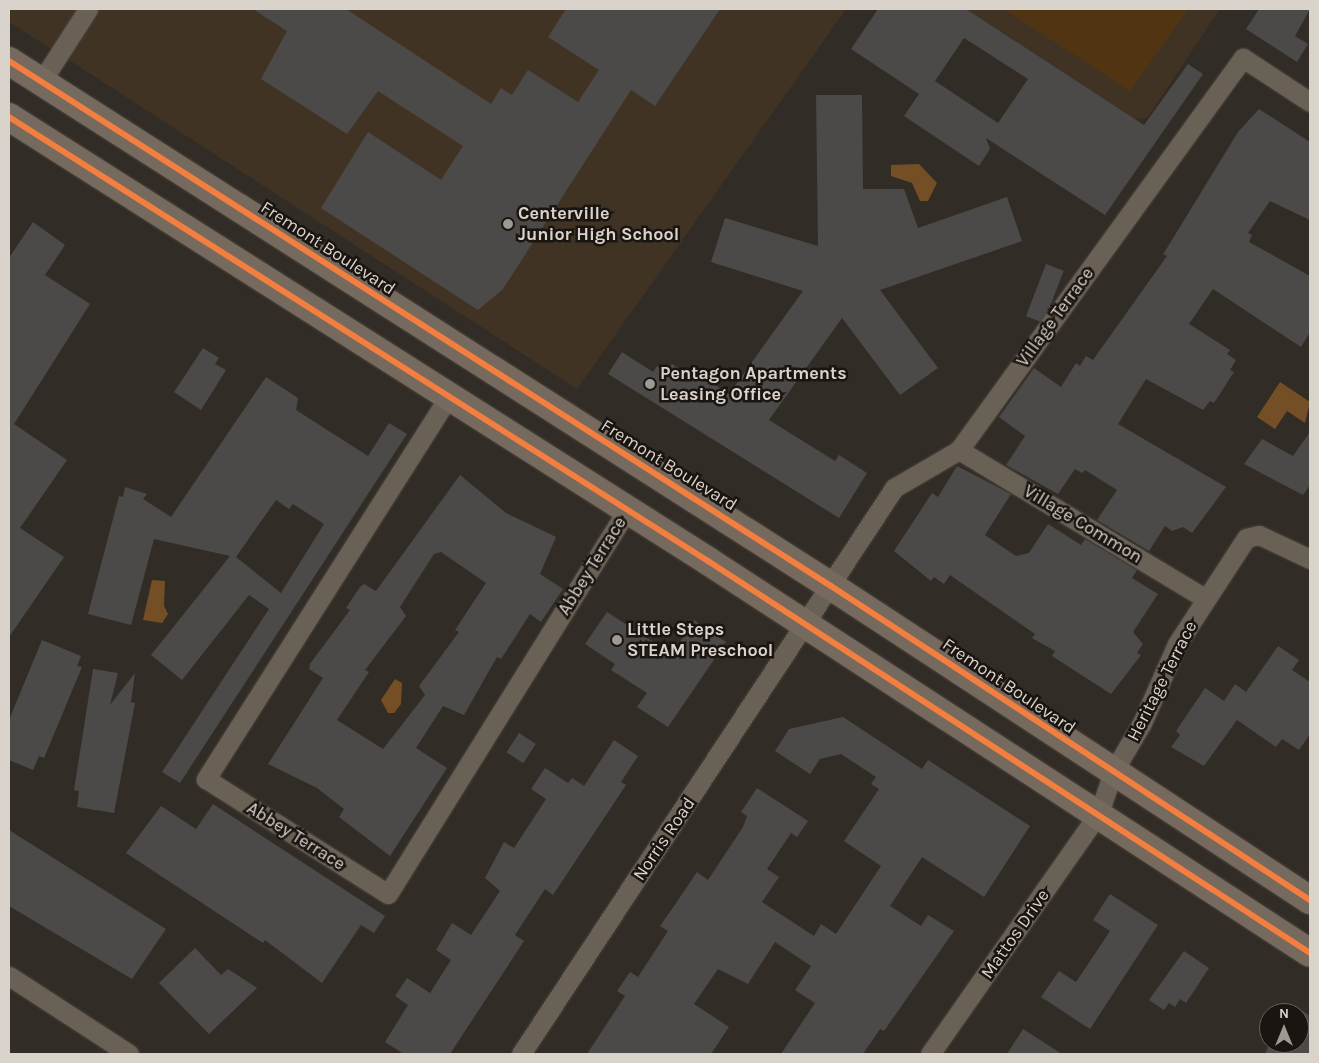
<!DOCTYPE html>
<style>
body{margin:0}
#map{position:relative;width:1319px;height:1063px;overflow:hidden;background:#322c26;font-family:Karla,sans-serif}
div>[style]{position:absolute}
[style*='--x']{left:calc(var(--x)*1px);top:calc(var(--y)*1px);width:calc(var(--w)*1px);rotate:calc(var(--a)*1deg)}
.built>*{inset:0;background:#413324}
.green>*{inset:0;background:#513513}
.water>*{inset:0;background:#744f25}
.building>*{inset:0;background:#4b4a49;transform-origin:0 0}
.roads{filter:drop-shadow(0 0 1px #4c4741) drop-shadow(0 0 1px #4c4741)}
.street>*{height:19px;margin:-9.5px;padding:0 9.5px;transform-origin:9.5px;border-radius:9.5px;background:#6a6156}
.primary>*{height:28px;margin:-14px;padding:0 14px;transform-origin:14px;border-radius:14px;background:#76695d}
.cycleway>*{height:6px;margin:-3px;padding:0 3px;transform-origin:3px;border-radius:3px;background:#f27e40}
.dots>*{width:14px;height:14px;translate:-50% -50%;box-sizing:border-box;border:2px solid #1a1511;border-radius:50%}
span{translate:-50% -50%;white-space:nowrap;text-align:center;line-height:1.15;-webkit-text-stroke:5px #1a1511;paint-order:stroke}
.poi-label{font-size:18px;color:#dad3cc;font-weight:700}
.left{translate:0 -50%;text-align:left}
.street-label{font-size:18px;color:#dad3cc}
.frame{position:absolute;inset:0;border:10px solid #dad3cc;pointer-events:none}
.north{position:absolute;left:1259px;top:1003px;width:50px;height:50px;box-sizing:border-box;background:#1a1511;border:1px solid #67615c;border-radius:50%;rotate:0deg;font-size:14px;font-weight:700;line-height:20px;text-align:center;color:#dad3cc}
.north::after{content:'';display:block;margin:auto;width:18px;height:22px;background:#9f9992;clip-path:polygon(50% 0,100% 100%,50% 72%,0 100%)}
</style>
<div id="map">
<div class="built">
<i style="clip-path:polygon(9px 9px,79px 9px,53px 50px,9px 22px)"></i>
<i style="clip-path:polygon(97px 9px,846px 9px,577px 389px,66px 58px)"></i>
<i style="clip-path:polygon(966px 9px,1220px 9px,1147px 118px,1135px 119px)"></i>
</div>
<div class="green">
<i style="clip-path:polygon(1004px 9px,1188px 9px,1130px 91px)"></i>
</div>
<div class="water">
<i style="clip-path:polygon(919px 164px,937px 183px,928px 201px,920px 201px,912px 183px,891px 176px,891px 165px)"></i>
<i style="clip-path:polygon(1280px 382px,1310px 402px,1305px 423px,1287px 411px,1275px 429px,1257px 417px)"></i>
<i style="clip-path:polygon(152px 580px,165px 581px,164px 606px,168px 614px,162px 623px,143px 620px)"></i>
<i style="clip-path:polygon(395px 679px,402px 683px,401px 704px,394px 713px,388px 713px,381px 700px)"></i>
</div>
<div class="building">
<i style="clip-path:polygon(253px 9px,346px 9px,491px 104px,501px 88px,512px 95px,528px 70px,578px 102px,599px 70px,548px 37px,566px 9px,720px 9px,655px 106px,631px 90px,503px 289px,478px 310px,321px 208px,368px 132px,441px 180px,463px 146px,378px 91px,347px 134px,261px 79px,287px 31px)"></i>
<i style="clip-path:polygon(evenodd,878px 9px,966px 9px,1144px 125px,1188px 64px,1203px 74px,1105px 215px,986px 138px,990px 149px,979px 166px,904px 116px,919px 94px,851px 49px,878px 9px,964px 38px,1028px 79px,998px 123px,935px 81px,964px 38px)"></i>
<i style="clip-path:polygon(1259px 9px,1310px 9px,1295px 36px,1308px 44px,1297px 62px,1246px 29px)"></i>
<i style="clip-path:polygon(816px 95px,862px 95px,863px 189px,904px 189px,918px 228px,1007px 197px,1022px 241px,880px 290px,938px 368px,900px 395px,842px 318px,769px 420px,835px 461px,839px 455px,867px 473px,839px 518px,608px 374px,622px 352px,653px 372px,657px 366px,666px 373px,672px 364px,693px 377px,696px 373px,729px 394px,803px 291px,711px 262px,725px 218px,818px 246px)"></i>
<i style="clip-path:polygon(1259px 109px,1310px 142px,1310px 220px,1270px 201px,1248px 233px,1252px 235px,1249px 242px,1310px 276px,1310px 332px,1301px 347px,1213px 289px,1189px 324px,1230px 350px,1227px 354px,1236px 360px,1230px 370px,1234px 372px,1214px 403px,1210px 401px,1203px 410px,1146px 379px,1118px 424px,1226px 487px,1192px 533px,1183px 527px,1172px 531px,1165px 526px,1149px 551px,1097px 520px,1117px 490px,1085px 470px,1082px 473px,1075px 469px,1058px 494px,1006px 465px,1025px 436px,999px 417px,1034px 368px,1061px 387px,1076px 363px,1080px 366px,1086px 356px,1093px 360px,1167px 256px,1163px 254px,1167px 248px,1238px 132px)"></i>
<i style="clip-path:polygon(33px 222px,65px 245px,45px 275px,90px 304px,14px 424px,67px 460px,20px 528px,64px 557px,9px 637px,9px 258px)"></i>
<i style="left:1046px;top:264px;width:19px;height:56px;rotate:21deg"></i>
<i style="clip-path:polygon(203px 348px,219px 358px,215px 364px,226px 370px,201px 410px,174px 392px)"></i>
<i style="clip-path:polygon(evenodd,266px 377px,298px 398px,296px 410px,368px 456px,389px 423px,407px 434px,180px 783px,162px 772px,269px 609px,249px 595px,182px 680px,151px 655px,230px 556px,154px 539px,131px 625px,88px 614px,119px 496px,123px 497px,125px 487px,147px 494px,143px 499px,171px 517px,266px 377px,276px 500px,289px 509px,293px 504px,324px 524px,281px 593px,236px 557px,276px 500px)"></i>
<i style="clip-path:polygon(1310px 432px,1310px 485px,1303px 495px,1244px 464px,1262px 439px,1293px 456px)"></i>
<i style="clip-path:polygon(957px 466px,1011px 494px,985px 535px,1016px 556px,1029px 553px,1048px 524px,1081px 545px,1085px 539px,1137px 570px,1132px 578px,1158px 594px,1133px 632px,1143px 644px,1137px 653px,1141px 655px,1111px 694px,1052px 656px,1055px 651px,1032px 638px,1035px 634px,950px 575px,944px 584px,934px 577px,931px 581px,894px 551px,932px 493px,938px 497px)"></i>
<i style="clip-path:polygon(evenodd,460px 475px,506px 513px,556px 537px,540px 574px,563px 589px,541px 622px,530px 614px,501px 659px,497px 657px,464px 715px,443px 706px,416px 748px,447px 768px,390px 856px,339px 817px,344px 809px,317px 788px,268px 764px,323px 678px,309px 669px,310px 664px,350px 610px,346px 608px,360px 587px,364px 584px,376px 591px,460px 475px,441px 552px,486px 583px,455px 630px,459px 632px,419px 686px,425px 695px,383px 749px,337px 720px,369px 672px,365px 670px,406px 616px,400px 607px,434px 554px,441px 552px)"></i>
<i style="clip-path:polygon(607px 612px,672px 654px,694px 620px,726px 642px,668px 727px,637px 707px,647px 693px,611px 670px,615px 664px,585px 644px)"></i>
<i style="clip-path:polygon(42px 640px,81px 656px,77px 666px,82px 667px,44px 758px,39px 756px,33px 770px,9px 760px,9px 720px)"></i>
<i style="clip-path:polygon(1278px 646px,1299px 660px,1292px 670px,1310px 682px,1310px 734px,1299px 750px,1282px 739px,1276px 747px,1237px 720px,1204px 766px,1171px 747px,1180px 735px,1176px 731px,1205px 688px,1224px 701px,1235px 684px,1246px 692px)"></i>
<i style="clip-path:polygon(93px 669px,118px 673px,110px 705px,135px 673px,131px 702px,135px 703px,114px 813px,77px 807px,79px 791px,74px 790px)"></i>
<i style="clip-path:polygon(843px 717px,922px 769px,928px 760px,1030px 826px,984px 897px,922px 857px,890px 906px,921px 926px,928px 915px,954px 931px,884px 1031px,880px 1029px,863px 1054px,781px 1054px,815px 1003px,795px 990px,811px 966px,775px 942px,748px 984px,718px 969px,694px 1004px,729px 1027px,711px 1054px,587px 1054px,625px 996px,617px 991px,630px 972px,638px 977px,668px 931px,660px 926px,672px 909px,697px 872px,708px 880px,743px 827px,747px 816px,741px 812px,757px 788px,808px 821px,797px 837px,791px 833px,767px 869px,779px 877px,762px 902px,814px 936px,821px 924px,836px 934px,881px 866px,844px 841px,879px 789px,871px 784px,876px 777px,841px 754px,820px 759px,810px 774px,775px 751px,789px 729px)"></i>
<i style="left:519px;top:733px;width:20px;height:23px;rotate:33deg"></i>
<i style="clip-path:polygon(614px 740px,638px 756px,621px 782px,626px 785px,553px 895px,545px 889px,515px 935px,524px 941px,450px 1054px,404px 1054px,385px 1042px,408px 1005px,395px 996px,407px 978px,430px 993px,451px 960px,436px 950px,452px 923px,471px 935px,500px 891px,485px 878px,504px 842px,514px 848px,546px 799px,531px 789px,545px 768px,568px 783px,572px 778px,584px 786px)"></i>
<i style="clip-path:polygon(213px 804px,385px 916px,374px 933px,361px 925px,322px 983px,265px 940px,263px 943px,126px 853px,161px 806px,196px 829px)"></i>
<i style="clip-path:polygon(9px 830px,166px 929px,132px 979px,9px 906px)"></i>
<i style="clip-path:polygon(1110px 894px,1158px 925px,1090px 1029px,1041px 997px,1059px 971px,1076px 982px,1110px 931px,1093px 920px)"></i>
<i style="clip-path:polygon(195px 948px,221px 975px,228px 969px,257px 988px,209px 1034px,159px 983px)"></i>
<i style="clip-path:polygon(1184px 951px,1209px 968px,1186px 1003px,1180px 999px,1175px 1007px,1169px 1003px,1164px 1010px,1149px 1000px)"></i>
<i style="clip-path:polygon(1294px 1005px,1310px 1016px,1310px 1054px,1265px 1054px,1270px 1043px,1299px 1043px,1299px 1013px,1289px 1013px)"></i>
<i style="clip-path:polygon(1023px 1029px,1062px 1054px,1007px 1054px)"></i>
</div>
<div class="roads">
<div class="street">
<i style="--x:41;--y:82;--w:87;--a:-57.2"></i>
<i style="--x:449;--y:396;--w:454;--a:122.4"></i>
<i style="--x:206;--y:779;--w:215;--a:32.3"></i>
<i style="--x:388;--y:894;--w:452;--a:-58.1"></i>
<i style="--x:959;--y:450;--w:288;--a:31.1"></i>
<i style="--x:9;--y:976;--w:143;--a:33"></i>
<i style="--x:521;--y:1054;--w:678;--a:-56.61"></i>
<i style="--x:894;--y:488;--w:75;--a:-30.3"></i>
<i style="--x:959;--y:450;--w:484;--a:-54.1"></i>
<i style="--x:1243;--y:58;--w:80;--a:33.3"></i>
<i style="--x:930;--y:1054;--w:294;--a:-55"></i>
<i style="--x:1099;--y:813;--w:43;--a:-71.1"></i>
<i style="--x:1113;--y:772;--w:57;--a:-59.4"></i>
<i style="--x:1142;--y:723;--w:86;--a:-66.1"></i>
<i style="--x:1177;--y:644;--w:126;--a:-56.9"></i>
<i style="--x:1246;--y:538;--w:13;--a:-13"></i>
<i style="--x:1259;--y:535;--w:56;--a:25.2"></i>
</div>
<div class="primary">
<i style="--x:9;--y:61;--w:975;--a:32.57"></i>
<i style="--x:831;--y:586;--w:573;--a:33.25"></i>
<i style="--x:9;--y:117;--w:828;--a:32.42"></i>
<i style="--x:708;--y:561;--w:718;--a:33.07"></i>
</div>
</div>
<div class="cycleway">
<i style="--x:9;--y:61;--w:975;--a:32.57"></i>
<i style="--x:831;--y:586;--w:573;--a:33.25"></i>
<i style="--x:9;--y:117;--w:828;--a:32.42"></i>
<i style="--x:708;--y:561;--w:718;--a:33.07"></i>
</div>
<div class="dots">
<i style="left:508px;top:224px;background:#9f9992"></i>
<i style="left:650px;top:384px;background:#9f9992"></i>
<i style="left:617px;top:640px;background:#9f9992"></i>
</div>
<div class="poi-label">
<span class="left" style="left:518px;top:224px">Centerville<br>Junior High School</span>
<span class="left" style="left:660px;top:384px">Pentagon Apartments<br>Leasing Office</span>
<span class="left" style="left:627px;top:640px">Little Steps<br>STEAM Preschool</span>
</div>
<div class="street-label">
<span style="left:328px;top:248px;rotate:33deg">Fremont Boulevard</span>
<span style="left:1055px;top:317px;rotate:-54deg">Village Terrace</span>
<span style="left:669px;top:465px;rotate:32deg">Fremont Boulevard</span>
<span style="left:1083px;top:524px;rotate:31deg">Village Common</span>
<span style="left:592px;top:566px;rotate:-58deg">Abbey Terrace</span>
<span style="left:1162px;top:681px;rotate:-63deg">Heritage Terrace</span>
<span style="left:1009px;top:686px;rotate:34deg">Fremont Boulevard</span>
<span style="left:296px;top:836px;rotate:32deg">Abbey Terrace</span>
<span style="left:664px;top:839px;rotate:-56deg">Norris Road</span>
<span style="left:1015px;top:934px;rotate:-55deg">Mattos Drive</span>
</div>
<div class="frame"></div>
<div class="north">N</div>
</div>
